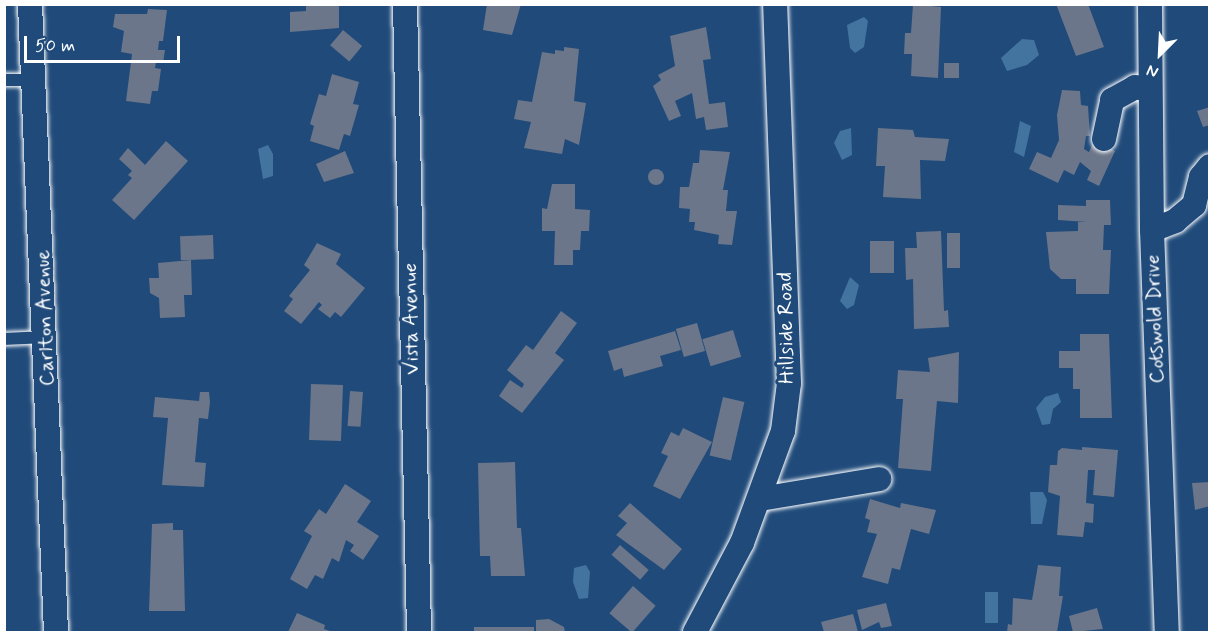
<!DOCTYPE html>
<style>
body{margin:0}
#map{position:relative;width:1214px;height:637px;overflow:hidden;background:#1f4a7a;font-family:Mynerve,sans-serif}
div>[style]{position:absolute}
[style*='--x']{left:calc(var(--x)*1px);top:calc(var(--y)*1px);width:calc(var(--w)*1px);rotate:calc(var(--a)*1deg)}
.water>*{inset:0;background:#4374a0;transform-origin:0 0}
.building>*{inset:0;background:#6b768a;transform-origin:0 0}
.round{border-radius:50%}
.roads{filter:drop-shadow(0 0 2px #fff) drop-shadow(0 0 2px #fff)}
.lane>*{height:12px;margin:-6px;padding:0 6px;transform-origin:6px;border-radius:6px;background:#1f4a7a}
.street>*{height:24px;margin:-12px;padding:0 12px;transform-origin:12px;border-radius:12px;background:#1f4a7a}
span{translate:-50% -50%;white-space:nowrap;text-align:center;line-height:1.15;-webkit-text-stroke:6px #1f4a7a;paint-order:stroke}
.street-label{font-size:21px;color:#fff}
.frame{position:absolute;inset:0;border:6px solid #fff;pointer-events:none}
.north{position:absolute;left:1130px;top:24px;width:60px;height:60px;-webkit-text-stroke:4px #1f4a7a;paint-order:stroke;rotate:204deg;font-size:16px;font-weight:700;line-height:24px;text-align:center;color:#fff}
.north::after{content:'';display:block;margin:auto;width:21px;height:27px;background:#fff;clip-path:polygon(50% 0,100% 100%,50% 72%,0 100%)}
.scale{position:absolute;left:24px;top:36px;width:156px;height:27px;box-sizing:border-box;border:3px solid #fff;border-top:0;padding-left:8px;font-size:18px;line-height:21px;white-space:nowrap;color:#fff;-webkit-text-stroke:4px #1f4a7a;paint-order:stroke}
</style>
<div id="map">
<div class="water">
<i style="clip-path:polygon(864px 17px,868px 21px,864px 47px,855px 53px,850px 48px,847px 25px)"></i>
<i style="clip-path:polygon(1022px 39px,1034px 40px,1039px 55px,1027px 65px,1007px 71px,1001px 58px)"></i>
<i style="clip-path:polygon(1020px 121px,1031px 126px,1024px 157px,1014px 152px)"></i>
<i style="clip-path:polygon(851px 128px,852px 155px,842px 160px,834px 143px,840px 131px)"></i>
<i style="clip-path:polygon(268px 145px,273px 154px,273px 176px,263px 179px,258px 149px)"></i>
<i style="clip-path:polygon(850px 277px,859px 285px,854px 305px,847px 309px,840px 301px)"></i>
<i style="clip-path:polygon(1058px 393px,1061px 402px,1053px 409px,1050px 424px,1042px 425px,1036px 408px,1045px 397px)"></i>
<i style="clip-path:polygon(1030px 492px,1043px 492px,1047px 500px,1042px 524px,1031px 524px)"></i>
<i style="clip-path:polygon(586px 565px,590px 572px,588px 598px,579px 599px,573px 582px,574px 568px)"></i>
<i style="left:985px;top:592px;width:13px;height:31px"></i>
</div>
<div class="building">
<i style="clip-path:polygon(306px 4px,339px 4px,339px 28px,290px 32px,290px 12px,306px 11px)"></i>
<i style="clip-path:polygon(487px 4px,521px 4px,512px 35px,483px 30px)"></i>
<i style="clip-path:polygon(913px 4px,941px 7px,938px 78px,911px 76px,912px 54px,904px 54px,905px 33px,911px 33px)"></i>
<i style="clip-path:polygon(1056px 4px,1088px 4px,1104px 47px,1076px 56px)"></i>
<i style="clip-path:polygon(148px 9px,167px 10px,163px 41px,159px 41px,158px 50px,165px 50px,163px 63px,156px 62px,155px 68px,161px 69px,158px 91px,152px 91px,150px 104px,126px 101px,132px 54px,121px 52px,124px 31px,113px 27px,115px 14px,147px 14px)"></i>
<i style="clip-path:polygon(706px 27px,711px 59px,703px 60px,709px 104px,725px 102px,728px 127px,706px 130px,704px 117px,696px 119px,692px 93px,675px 101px,681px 116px,669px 121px,653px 86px,661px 80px,658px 75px,675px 66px,670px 36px)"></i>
<i style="left:343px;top:30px;width:25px;height:20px;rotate:40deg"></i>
<i style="clip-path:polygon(564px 47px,579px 49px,574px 101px,586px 103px,579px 145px,565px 139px,562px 154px,524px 148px,531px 122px,514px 119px,518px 100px,532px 102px,542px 52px,555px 54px,555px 50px,564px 51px)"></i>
<i style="left:944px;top:63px;width:15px;height:15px"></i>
<i style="clip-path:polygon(332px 74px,359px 82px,353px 104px,359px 105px,350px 136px,344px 134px,339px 150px,310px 141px,314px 126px,310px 124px,319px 94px,326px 96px)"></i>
<i style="clip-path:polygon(1062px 90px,1080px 91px,1081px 105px,1088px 106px,1090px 136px,1086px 136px,1084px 149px,1089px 152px,1094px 141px,1115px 151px,1099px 186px,1087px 180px,1091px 171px,1080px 162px,1074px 175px,1064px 170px,1058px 183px,1029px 169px,1037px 152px,1051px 158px,1059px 140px,1057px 115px)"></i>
<i style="clip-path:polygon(1210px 107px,1210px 125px,1203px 127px,1197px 111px)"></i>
<i style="clip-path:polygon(878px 128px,913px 130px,915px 137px,949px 139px,945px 161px,920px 160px,921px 199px,883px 197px,885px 166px,876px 166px)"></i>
<i style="clip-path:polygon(166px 141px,188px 161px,134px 220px,112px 200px,132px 178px,128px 175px,132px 171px,119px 159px,128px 148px,145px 165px)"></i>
<i style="clip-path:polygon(700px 150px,730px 152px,723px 190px,728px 190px,726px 211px,737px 211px,732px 245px,718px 244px,719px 235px,694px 230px,695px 222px,689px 222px,690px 209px,679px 208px,680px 187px,689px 187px,693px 163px,699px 163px)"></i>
<i style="clip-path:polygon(345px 151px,354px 173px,324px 182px,316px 164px)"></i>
<i class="round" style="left:648px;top:169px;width:16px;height:16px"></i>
<i style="clip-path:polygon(552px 184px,575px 184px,575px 209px,590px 210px,589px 231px,581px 231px,580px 250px,573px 250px,573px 265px,554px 265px,555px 231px,542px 231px,542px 208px,547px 209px)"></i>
<i style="clip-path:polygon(1086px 200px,1110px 200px,1111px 225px,1104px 225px,1103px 250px,1111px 250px,1109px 294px,1076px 294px,1076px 279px,1061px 279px,1050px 269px,1046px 232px,1078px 231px,1078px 222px,1087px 222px,1058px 220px,1058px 205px,1086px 206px)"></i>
<i style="clip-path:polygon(941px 231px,944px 311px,948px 310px,949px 327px,914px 329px,913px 279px,906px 280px,905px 248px,917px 248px,916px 232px)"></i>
<i style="left:947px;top:233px;width:13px;height:35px"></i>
<i style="left:213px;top:235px;width:24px;height:33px;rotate:88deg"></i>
<i style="left:870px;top:241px;width:24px;height:32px"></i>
<i style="clip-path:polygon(317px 243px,341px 254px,336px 264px,365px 288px,341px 317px,335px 312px,330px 318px,318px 309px,322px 305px,319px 302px,301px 324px,284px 311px,293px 299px,289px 296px,310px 270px,304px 265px)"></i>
<i style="clip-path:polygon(191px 260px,192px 295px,184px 295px,185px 317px,160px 318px,159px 298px,150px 293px,149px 278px,159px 278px,158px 263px)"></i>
<i style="clip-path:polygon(561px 311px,577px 323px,555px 353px,564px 360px,522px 413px,499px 396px,510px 380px,522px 388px,524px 384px,507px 370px,526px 345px,533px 350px)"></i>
<i style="left:697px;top:323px;width:29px;height:22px;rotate:74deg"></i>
<i style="left:733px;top:330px;width:28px;height:32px;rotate:73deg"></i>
<i style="clip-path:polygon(675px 331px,681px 350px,660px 356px,663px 366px,624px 377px,622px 368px,614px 371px,608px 351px)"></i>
<i style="clip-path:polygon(1080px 334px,1109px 334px,1112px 418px,1080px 418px,1080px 389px,1073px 389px,1073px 368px,1059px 368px,1059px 351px,1080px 351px)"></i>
<i style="clip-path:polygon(959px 352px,958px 403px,937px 401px,931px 471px,898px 468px,903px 399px,896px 399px,898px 370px,930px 372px,928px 358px)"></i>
<i style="left:311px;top:384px;width:32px;height:56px;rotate:2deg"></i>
<i style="left:350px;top:391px;width:13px;height:35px;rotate:4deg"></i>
<i style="clip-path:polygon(200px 392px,209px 392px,210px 402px,208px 419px,199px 418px,195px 462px,206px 463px,204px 487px,162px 485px,168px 418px,153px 417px,155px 397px,199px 401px)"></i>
<i style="left:723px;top:397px;width:22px;height:60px;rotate:13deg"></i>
<i style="clip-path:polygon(683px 428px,712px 442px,680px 499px,653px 486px,668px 456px,661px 453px,671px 432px,679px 436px)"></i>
<i style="clip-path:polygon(1082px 447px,1118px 450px,1114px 497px,1093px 495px,1095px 470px,1088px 470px,1086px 503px,1094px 504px,1093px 523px,1085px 522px,1083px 537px,1057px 535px,1060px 496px,1048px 492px,1050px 465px,1057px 465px,1058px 451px,1062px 448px,1082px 450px)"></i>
<i style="clip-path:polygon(515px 462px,517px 528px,521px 528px,525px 576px,491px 576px,490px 556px,480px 556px,478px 463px)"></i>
<i style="clip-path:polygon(1210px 482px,1210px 506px,1195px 510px,1192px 483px)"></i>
<i style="clip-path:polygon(345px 484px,371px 501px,357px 522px,379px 536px,363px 560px,350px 551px,354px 545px,346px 540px,339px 562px,332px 558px,323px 579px,315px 575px,307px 589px,290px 579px,312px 536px,304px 531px,319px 509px,326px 514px)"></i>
<i style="clip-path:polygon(870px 499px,900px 508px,901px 503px,936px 510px,929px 534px,911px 529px,900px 570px,892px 568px,888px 584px,862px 577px,877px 534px,867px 532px,870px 520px,865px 518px)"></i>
<i style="clip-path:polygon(630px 503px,682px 549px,664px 570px,616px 535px,627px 523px,618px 516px)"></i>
<i style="clip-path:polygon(173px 523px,173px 530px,183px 530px,185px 611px,149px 611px,152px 524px)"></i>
<i style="left:620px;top:545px;width:38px;height:13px;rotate:41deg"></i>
<i style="clip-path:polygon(1038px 565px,1061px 567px,1059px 596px,1063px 596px,1057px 632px,1007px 632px,1008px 624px,1012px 625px,1013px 598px,1032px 600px)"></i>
<i style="left:633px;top:586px;width:30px;height:36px;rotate:41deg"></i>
<i style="clip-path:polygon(886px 603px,892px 626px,881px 628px,879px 622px,862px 630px,857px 610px)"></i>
<i style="clip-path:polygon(1097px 608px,1103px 629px,1073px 632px,1069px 616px)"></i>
<i style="clip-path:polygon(297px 613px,325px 625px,324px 629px,333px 632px,288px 632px)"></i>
<i style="clip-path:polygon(853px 614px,858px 632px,824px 632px,821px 622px)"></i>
<i style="clip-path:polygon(549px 619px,564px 627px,565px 632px,536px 632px,536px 620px)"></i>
<i style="left:474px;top:627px;width:60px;height:5px"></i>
</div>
<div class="roads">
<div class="lane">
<i style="--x:4;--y:80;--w:30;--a:0"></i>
<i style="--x:4;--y:339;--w:42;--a:-2.7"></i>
</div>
<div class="street">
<i style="--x:30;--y:4;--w:629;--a:87.63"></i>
<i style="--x:405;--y:4;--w:628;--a:88.72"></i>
<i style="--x:1150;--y:4;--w:226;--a:89.5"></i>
<i style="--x:1152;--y:230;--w:402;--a:87.9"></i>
<i style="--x:1104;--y:139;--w:40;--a:-78"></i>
<i style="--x:1112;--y:100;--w:26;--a:-29"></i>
<i style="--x:1135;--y:87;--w:15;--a:11"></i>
<i style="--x:1152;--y:230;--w:25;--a:-21"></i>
<i style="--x:1175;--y:221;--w:25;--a:-40"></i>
<i style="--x:1194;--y:205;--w:29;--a:-76"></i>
<i style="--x:1201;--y:177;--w:14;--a:-51"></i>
<i style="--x:760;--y:499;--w:121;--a:-9.5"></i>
<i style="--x:695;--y:632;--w:101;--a:-62.2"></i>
<i style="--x:742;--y:543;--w:119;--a:-69.9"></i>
<i style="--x:783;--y:431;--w:48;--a:-82.9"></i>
<i style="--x:789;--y:383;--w:379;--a:-92.1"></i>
</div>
</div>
<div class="street-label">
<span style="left:45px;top:318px;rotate:-92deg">Carlton Avenue</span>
<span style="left:411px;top:319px;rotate:-91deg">Vista Avenue</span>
<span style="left:1155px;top:319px;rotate:-92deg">Cotswold Drive</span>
<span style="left:786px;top:328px;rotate:-91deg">Hillside Road</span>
</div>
<div class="frame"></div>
<div class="north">N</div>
<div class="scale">50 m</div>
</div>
